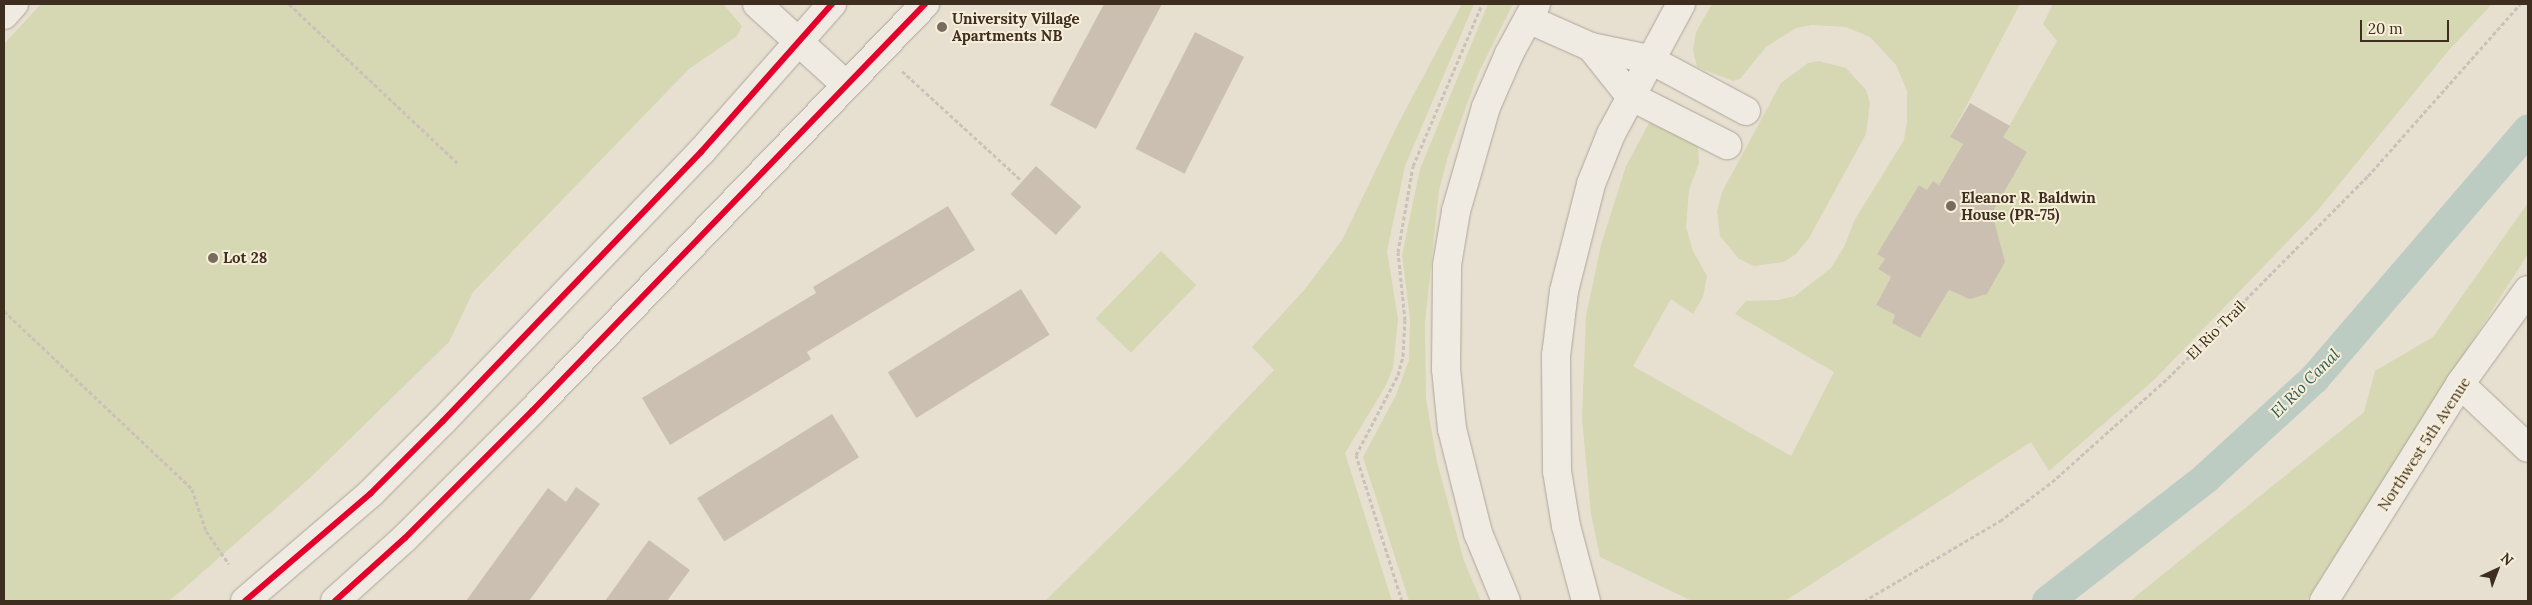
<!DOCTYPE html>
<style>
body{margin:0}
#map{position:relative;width:2532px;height:605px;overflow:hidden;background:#e7e0d1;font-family:Lora,serif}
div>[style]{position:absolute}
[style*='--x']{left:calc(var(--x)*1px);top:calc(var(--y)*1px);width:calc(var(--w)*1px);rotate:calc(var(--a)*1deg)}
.green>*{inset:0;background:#d6d7b3;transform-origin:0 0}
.canal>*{height:31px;margin:-15.5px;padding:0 15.5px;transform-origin:15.5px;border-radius:15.5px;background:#bcccc2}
.building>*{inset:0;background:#cbbfb2;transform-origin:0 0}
.path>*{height:3px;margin-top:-1.5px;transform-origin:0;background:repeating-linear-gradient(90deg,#c8c2b9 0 4px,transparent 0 6.5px)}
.roads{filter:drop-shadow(0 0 1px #ada599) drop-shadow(0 0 1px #ada599)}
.minor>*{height:28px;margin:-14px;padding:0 14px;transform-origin:14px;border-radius:14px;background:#efebe3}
.bus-1>*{height:6px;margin:-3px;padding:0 3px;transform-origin:3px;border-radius:3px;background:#e4002b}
.dots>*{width:14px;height:14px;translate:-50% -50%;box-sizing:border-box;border:2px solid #f7eed8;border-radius:50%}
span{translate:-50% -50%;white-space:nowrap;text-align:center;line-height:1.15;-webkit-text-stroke:4px #f7eed8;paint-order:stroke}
.poi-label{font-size:15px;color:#3d2e20;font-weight:700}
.left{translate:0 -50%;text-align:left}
.street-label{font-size:15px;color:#3d2e20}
.water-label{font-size:16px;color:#2f5d5a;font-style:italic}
.frame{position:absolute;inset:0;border:5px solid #3d2e20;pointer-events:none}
.north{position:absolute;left:2472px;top:545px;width:50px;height:50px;-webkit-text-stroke:4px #f7eed8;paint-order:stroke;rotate:43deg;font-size:14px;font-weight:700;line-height:20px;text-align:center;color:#3d2e20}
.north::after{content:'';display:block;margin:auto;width:18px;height:22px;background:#3d2e20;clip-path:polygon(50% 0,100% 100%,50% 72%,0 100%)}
.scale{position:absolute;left:2360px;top:20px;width:89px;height:22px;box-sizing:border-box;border:2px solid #3d2e20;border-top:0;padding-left:6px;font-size:15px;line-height:18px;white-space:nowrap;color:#3d2e20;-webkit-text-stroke:4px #f7eed8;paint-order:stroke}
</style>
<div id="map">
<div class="green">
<i style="clip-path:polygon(41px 4px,723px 4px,742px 26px,737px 36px,689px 69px,473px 292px,449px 342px,310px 478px,180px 592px,168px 601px,4px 601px,4px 44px)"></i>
<i style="clip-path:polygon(1462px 4px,1474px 4px,1405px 166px,1387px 251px,1398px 319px,1393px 368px,1385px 387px,1345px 453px,1392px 601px,1045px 601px,1183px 465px,1274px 370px,1252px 347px,1305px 289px,1342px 240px,1399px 122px)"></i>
<i style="clip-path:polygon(1488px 4px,1513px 4px,1478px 74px,1448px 156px,1439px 190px,1425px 323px,1426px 399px,1437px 462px,1464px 561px,1481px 601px,1409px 601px,1363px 457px,1396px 395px,1409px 360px,1410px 319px,1402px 255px,1420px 169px)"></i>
<i style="clip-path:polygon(1712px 4px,2020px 4px,1950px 137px,1963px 144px,1939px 185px,1927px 190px,1919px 185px,1877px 254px,1885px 259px,1879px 270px,1891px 277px,1876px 305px,1895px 315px,1892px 323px,1920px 338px,1949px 290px,1969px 299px,1986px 222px,2027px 152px,2003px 137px,2057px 41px,2043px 24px,2053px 4px,2492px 4px,2449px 50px,2318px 210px,2154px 380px,2049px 471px,2031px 442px,1785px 601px,1692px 601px,1600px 557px,1591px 514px,1582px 419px,1586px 316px,1601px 245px,1626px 166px,1649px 123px,1655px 123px,1698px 145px,1699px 163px,1689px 190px,1686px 227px,1693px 251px,1707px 276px,1703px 297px,1693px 314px,1671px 299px,1633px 366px,1791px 456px,1834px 372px,1735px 314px,1746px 301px,1778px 300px,1795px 296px,1831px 268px,1845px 245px,1854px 221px,1904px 140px,1907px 121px,1907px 91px,1896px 65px,1870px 37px,1846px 27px,1812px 25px,1796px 28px,1766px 47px,1740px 79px,1733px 81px,1697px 67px,1693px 50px,1696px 32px)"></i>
<i style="clip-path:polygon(1819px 61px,1846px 68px,1866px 90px,1870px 103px,1866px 134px,1809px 238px,1796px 254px,1784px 262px,1754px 266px,1739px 259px,1720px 236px,1717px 211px,1722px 192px,1781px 83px,1808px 63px)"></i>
<i style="clip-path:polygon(2528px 203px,2528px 254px,2306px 601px,2130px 601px,2364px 412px,2375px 371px,2433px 337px)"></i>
<i style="left:1161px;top:251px;width:49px;height:94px;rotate:44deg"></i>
</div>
<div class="canal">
<i style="--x:2047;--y:601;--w:202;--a:-37.9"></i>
<i style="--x:2206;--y:477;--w:147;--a:-42.5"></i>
<i style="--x:2314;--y:378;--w:328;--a:-49.3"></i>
</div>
<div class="building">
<i style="clip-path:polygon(1104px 4px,1162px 4px,1096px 129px,1050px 105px)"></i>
<i style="left:1195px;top:32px;width:55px;height:131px;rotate:27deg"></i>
<i style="clip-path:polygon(1970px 103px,2010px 126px,2003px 137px,2027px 152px,1992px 213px,2005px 262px,1987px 294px,1969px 299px,1949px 290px,1920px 338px,1892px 323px,1895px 315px,1876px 305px,1891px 277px,1878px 269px,1885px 259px,1877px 254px,1919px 185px,1927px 190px,1933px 181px,1939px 185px,1963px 144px,1950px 137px)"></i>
<i style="left:1036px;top:166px;width:61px;height:38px;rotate:42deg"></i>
<i style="clip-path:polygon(948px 206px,975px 250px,807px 352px,811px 359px,670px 445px,642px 398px,816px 293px,813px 287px)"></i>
<i style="left:1021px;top:289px;width:54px;height:157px;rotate:58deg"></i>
<i style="left:832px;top:414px;width:51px;height:159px;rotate:58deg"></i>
<i style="clip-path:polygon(576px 487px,600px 504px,529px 601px,466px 601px,548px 488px,566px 502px)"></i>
<i style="clip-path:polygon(649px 540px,690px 570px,667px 601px,605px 601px)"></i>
</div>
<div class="path">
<i style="--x:289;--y:4;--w:233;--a:43.3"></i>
<i style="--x:902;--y:71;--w:163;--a:42.5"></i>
<i style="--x:4;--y:311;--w:259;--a:43.4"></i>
<i style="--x:192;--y:489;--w:44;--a:71.6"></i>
<i style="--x:206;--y:531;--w:40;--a:55.1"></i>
<i style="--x:1402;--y:601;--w:153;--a:-107.5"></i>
<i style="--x:1356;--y:455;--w:90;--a:-62.3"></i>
<i style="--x:1398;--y:375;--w:20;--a:-75"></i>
<i style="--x:1403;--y:356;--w:36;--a:-87"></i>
<i style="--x:1405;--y:320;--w:68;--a:-95.9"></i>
<i style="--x:1398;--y:252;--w:87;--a:-80.1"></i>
<i style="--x:1413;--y:166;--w:176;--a:-66.9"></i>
<i style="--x:1864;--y:601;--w:158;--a:-30.5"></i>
<i style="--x:2000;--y:521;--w:65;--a:-36.9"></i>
<i style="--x:2052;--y:482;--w:156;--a:-41.9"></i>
<i style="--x:2168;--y:378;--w:284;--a:-45.3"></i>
<i style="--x:2368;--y:176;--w:230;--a:-48.5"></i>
</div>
<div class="roads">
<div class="minor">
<i style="--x:757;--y:4;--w:120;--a:42.3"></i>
<i style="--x:4;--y:15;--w:15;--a:-48"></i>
<i style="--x:1528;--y:19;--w:69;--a:24"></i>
<i style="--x:1591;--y:47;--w:59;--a:11.7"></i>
<i style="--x:1649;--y:59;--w:110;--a:28.2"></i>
<i style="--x:1591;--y:47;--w:63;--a:51.5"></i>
<i style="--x:1630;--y:96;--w:109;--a:26.8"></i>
<i style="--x:2460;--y:384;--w:93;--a:43.3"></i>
<i style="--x:245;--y:601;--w:165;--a:-40.6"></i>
<i style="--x:370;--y:494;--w:103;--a:-45"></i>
<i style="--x:443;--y:421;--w:373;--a:-46.2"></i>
<i style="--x:701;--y:152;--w:198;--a:-48.5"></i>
<i style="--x:335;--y:601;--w:94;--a:-42"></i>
<i style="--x:405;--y:538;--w:180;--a:-45"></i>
<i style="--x:532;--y:411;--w:566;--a:-46"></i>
<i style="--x:1506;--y:601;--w:74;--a:-112.4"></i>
<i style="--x:1478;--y:533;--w:107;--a:-104"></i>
<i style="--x:1452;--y:429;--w:60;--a:-95.7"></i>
<i style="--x:1446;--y:369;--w:104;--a:-89.4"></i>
<i style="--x:1447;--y:265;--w:55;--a:-80.5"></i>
<i style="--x:1456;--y:211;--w:108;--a:-73.9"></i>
<i style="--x:1486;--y:107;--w:58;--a:-66.5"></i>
<i style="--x:1509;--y:54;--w:57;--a:-61.6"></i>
<i style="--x:1586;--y:601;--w:78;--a:-104.9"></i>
<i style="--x:1566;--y:526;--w:56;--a:-99.3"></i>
<i style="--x:1557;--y:471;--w:115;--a:-90.5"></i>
<i style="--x:1556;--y:356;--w:65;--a:-83"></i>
<i style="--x:1564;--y:291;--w:110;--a:-75.8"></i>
<i style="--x:1591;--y:184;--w:54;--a:-68.2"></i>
<i style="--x:1611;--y:134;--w:148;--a:-61.7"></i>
<i style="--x:2324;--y:601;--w:256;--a:-57.9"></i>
<i style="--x:2460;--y:384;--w:116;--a:-54.1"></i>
</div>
</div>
<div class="bus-1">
<i style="--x:245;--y:601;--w:165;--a:-40.6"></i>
<i style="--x:370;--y:494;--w:103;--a:-45"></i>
<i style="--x:443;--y:421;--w:373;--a:-46.2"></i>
<i style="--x:701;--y:152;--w:198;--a:-48.5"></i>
<i style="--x:335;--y:601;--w:94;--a:-42"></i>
<i style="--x:405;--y:538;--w:180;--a:-45"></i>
<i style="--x:532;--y:411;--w:566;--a:-46"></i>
</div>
<div class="dots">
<i style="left:942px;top:27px;background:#786c5e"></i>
<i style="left:1951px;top:206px;background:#786c5e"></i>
<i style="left:213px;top:258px;background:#786c5e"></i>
</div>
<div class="poi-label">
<span class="left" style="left:952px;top:27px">University Village<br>Apartments NB</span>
<span class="left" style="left:1961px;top:206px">Eleanor R. Baldwin<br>House (PR-75)</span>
<span class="left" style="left:223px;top:258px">Lot 28</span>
</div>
<div class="street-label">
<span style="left:2216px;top:330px;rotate:-45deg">El Rio Trail</span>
<span style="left:2424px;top:444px;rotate:-57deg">Northwest 5th Avenue</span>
</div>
<div class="water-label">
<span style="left:2305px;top:383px;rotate:-45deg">El Rio Canal</span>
</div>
<div class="frame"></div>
<div class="north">N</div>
<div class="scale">20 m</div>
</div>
